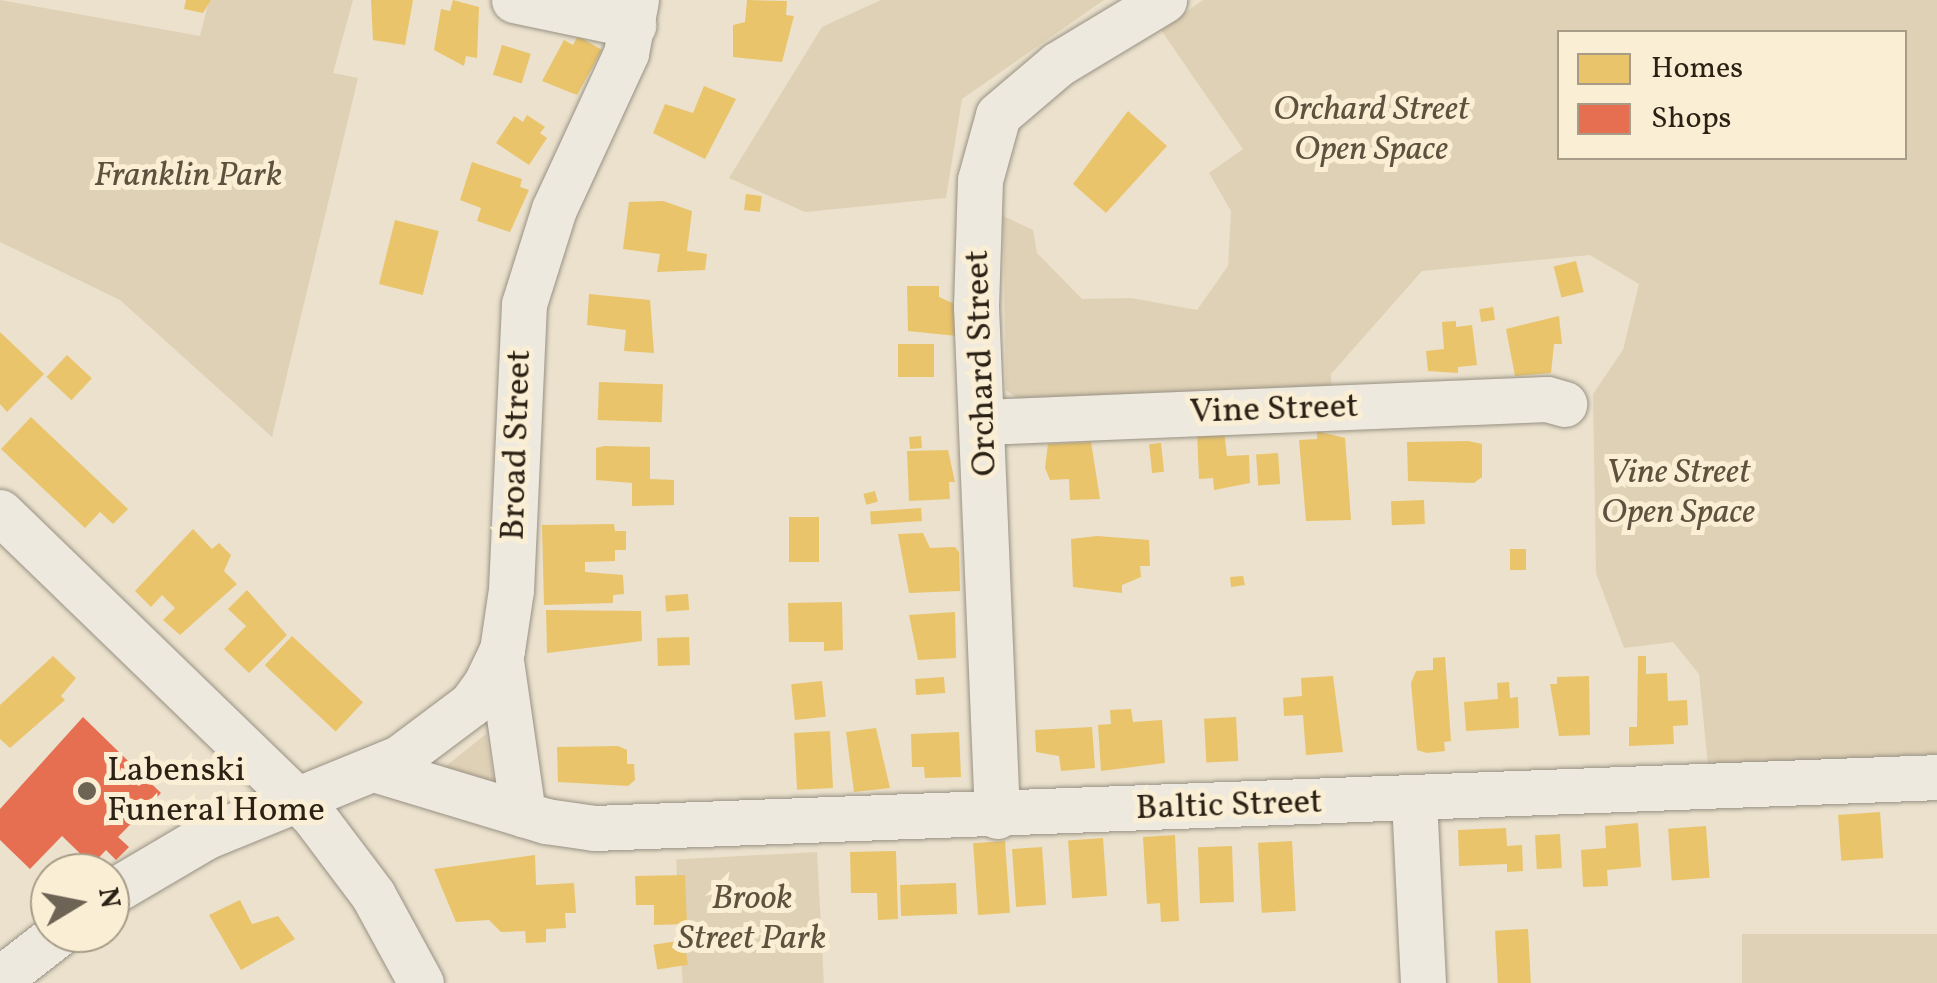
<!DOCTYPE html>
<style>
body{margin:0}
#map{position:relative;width:1937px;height:983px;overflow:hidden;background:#ebe1cc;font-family:Vollkorn,serif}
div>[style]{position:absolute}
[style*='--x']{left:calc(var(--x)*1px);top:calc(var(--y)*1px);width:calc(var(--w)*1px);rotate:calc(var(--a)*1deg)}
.green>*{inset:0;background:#dfd1b5;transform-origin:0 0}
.homes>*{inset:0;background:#e9c46a;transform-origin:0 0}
.shops>*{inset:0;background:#e76f51}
.roads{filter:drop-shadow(0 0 2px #989184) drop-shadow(0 0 2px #989184)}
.minor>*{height:45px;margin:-22.5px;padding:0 22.5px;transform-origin:22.5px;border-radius:22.5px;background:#eee9de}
.dots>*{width:28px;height:28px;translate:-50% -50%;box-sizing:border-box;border:5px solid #faeed5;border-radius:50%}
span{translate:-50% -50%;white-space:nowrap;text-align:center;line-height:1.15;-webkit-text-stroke:10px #faeed5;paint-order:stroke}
.park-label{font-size:35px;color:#5e523f;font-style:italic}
.street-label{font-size:35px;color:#2b2115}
.poi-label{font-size:35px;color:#2b2115}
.left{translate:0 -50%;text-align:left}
.legend{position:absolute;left:1557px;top:30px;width:350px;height:130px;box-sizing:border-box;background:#faeed5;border:2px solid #a79c88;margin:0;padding:12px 18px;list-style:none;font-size:30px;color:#2b2115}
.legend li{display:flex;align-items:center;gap:20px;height:50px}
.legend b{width:50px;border:2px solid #a79c88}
.north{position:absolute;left:30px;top:853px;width:100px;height:100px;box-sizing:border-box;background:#faeed5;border:2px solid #a79c88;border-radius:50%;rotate:80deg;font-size:28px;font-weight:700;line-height:40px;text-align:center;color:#2b2115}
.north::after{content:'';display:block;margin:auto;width:35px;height:45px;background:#6e6455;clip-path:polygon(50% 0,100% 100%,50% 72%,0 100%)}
</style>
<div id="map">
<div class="green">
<i style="clip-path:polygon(0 0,200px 36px,209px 0,353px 0,333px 73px,358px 78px,272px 437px,120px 300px,0 242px)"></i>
<i style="clip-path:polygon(881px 0,1104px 0,962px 99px,946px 198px,805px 212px,729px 178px,822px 27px)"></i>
<i style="clip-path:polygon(evenodd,1203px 0,1937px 0,1937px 754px,1708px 766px,1699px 674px,1673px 642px,1624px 648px,1596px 573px,1593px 394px,1623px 350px,1639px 284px,1590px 255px,1422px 271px,1331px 374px,1332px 401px,1029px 407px,1006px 390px,1003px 216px,1033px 230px,1037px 253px,1082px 299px,1131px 298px,1197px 310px,1228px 266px,1231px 211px,1209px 173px,1243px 149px,1161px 30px,1203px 0,1560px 32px,1904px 32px,1904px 158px,1560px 158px,1560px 32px)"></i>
<i style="clip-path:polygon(486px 734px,495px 787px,445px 767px)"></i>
<i style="left:817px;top:852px;width:131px;height:141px;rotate:87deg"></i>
<i style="left:1937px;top:934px;width:49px;height:195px;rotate:90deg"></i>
</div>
<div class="homes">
<i style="clip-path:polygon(186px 0,211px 0,203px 13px,184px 9px)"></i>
<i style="clip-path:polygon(371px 0,413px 0,405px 45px,373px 40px)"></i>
<i style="clip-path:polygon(453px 0,479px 7px,477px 58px,466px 56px,464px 66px,434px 50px,441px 9px,450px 11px)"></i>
<i style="clip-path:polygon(747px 0,787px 1px,786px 15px,794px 16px,782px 62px,733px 57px,733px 25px,745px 22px)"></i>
<i style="clip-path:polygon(578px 36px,602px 50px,577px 95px,542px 81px,564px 40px,573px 45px)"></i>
<i style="left:502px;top:45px;width:30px;height:31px;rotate:17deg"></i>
<i style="clip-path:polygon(704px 86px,736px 99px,705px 159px,653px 133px,665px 104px,693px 113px)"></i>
<i style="clip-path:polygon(1128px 111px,1167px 146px,1106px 213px,1073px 184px)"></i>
<i style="clip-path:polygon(527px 115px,545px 127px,540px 133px,547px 138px,529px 165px,496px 143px,514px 116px,523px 122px)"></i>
<i style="clip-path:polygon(472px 162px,522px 179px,520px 187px,529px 190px,510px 232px,477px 221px,481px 208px,460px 200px)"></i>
<i style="left:746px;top:194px;width:16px;height:16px;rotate:7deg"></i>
<i style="clip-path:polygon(663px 201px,692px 211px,687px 251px,707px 254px,705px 270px,657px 272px,660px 254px,623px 249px,629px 202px)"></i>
<i style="left:395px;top:220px;width:45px;height:66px;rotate:14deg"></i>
<i style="left:1576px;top:261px;width:32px;height:23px;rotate:76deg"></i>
<i style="clip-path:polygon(907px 286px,939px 286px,939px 297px,957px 305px,957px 336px,908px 331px)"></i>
<i style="clip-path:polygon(589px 294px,650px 300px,654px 353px,624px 351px,626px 330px,587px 325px)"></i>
<i style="left:1493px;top:307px;width:13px;height:14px;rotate:81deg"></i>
<i style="clip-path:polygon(1559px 316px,1562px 344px,1554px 344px,1551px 373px,1515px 376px,1506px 329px)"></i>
<i style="clip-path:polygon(1456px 321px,1456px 327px,1472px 325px,1477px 365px,1458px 367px,1458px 373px,1428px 371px,1426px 351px,1444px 349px,1442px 322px)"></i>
<i style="clip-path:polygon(0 332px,44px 374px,7px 412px,0 404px)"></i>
<i style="left:898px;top:344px;width:36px;height:33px"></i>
<i style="left:67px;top:355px;width:34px;height:30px;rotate:43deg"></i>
<i style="left:599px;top:382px;width:64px;height:38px;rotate:2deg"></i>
<i style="clip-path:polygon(31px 417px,128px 509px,113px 524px,100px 512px,85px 528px,1px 449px)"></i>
<i style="clip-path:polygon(1224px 431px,1227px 456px,1249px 455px,1250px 483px,1214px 490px,1213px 478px,1199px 479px,1197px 432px)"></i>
<i style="clip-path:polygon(1317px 431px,1345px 438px,1351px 520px,1306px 521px,1299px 440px,1317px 439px)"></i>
<i style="left:921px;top:436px;width:12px;height:12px;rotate:85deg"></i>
<i style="clip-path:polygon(1468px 441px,1482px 444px,1482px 477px,1474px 483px,1408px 481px,1407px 442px)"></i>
<i style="clip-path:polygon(1091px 442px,1100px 499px,1070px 500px,1069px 479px,1050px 480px,1045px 468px,1048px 444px)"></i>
<i style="left:1161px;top:443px;width:29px;height:12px;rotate:84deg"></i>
<i style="clip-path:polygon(604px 446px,650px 447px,650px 479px,674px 480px,674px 505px,632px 506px,632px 483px,596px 480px,596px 448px)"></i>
<i style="clip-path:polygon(948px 450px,955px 482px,949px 482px,950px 499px,909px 501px,907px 451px)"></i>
<i style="left:1278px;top:453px;width:31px;height:22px;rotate:86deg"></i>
<i style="left:875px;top:491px;width:11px;height:12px;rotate:75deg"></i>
<i style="left:1424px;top:500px;width:24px;height:33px;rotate:88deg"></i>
<i style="left:921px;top:508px;width:13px;height:51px;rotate:86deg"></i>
<i style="left:789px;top:517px;width:30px;height:45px"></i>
<i style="clip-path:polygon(614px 524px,615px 531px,626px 531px,626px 550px,615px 550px,615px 561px,585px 562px,585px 572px,623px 575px,624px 594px,613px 595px,613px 603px,544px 605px,542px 525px)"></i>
<i style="clip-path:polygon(193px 529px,212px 549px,219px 543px,231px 555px,224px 571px,237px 584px,180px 635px,163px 620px,175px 608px,162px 595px,151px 607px,135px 591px)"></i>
<i style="clip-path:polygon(923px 533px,930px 548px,955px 547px,959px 552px,960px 591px,909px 593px,898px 534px)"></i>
<i style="clip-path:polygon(1097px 536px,1149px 540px,1150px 566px,1140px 566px,1141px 577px,1122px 585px,1122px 593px,1073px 587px,1071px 539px)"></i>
<i style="left:1510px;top:549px;width:16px;height:21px"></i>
<i style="clip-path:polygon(1243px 576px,1245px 585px,1231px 587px,1230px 577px)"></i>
<i style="clip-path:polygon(247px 590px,287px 635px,249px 673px,224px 649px,246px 626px,228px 609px)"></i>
<i style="left:688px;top:594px;width:16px;height:23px;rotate:86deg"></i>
<i style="clip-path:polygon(842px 602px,843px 650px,824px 651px,824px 642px,789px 642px,788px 603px)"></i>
<i style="clip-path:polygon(546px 610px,641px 611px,642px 641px,547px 653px)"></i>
<i style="clip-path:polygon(955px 612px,956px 658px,918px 660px,909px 615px)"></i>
<i style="left:292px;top:636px;width:97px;height:40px;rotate:43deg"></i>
<i style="left:689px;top:637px;width:28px;height:32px;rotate:88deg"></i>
<i style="clip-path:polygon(53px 656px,76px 678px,61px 696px,65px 700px,10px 748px,0 739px,0 705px)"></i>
<i style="clip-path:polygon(1638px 656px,1646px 656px,1646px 674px,1667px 673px,1668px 701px,1687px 700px,1688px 725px,1673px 726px,1674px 744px,1629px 746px,1629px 727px,1637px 727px)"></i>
<i style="clip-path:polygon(1445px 657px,1451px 741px,1444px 742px,1445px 751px,1427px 753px,1417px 750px,1411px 683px,1416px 671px,1433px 670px,1433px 658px)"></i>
<i style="clip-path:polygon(1333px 676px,1343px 752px,1306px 755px,1303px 715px,1284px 716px,1283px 698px,1302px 696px,1301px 678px)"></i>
<i style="clip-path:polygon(1589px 676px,1590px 735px,1559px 736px,1550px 684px,1557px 684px,1557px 677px)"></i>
<i style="left:944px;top:677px;width:16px;height:29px;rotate:86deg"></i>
<i style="left:822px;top:681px;width:36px;height:31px;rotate:84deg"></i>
<i style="clip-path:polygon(1509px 682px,1510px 698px,1518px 697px,1519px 728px,1466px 731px,1464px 702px,1498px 699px,1497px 683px)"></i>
<i style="clip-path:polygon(1131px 709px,1133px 722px,1162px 720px,1165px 763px,1101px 771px,1098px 725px,1111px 724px,1110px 710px)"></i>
<i style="left:1236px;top:717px;width:44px;height:32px;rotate:87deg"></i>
<i style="clip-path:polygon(1092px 727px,1095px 768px,1061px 771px,1059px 756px,1036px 752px,1035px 730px)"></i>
<i style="clip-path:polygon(876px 728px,890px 788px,854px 792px,846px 732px)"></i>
<i style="left:830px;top:731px;width:57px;height:36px;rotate:87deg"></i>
<i style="clip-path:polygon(959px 732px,961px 777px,925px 778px,924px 767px,912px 767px,911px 734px)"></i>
<i style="clip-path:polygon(618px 746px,627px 750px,627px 764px,634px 764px,635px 780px,628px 786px,558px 782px,557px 747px)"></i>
<i style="left:1880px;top:812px;width:46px;height:42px;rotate:86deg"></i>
<i style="clip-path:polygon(1638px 823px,1641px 867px,1607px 870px,1608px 886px,1583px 887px,1581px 850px,1606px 848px,1605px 826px)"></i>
<i style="left:1706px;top:826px;width:52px;height:38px;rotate:86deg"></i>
<i style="clip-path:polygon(1506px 828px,1507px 846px,1522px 845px,1523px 871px,1507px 872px,1507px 864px,1459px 866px,1458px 830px)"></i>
<i style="left:1560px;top:834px;width:34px;height:25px;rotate:87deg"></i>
<i style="clip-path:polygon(1175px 835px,1179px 921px,1161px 922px,1160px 903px,1147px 904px,1143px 837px)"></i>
<i style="left:1103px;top:838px;width:58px;height:35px;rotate:86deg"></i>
<i style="left:1005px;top:841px;width:72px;height:32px;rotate:86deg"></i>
<i style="left:1292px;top:841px;width:70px;height:34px;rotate:87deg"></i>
<i style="left:1232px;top:846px;width:56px;height:34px;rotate:88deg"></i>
<i style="left:1042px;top:847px;width:58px;height:30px;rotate:86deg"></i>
<i style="clip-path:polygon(896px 851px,898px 919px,878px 920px,877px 893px,851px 893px,850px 852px)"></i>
<i style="clip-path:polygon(535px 855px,536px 885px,574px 883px,576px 913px,565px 913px,566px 928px,546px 929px,546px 942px,526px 943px,525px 931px,501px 932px,489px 920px,456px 922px,434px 869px)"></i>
<i style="clip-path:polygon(685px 875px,687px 924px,654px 925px,654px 905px,636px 905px,635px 876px)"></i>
<i style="left:956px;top:883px;width:31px;height:56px;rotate:88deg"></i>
<i style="clip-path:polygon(240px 900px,252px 924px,278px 916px,295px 939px,241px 970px,209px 915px)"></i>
<i style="left:1528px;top:929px;width:54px;height:33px;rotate:87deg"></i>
<i style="left:684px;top:940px;width:25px;height:31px;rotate:81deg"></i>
</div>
<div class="shops">
<i style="clip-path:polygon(83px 717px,161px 793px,118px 837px,129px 847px,116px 860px,106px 850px,92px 865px,62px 836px,30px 869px,0 840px,0 809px)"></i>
</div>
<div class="roads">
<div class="minor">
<i style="--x:514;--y:0;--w:122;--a:11.9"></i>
<i style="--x:983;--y:422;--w:564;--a:-2.34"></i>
<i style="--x:1547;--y:399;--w:18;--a:16"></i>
<i style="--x:0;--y:512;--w:434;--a:44.1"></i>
<i style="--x:312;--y:814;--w:101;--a:53"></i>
<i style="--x:373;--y:895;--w:100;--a:61.4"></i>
<i style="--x:500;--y:654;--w:162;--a:81.8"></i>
<i style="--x:377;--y:770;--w:177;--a:16.8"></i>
<i style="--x:546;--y:821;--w:49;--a:8.3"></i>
<i style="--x:594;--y:828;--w:1344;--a:-2.17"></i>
<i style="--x:1414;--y:799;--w:184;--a:87.2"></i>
<i style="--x:997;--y:816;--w:509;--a:-92.36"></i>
<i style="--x:976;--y:307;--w:127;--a:-88.2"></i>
<i style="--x:980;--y:180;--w:67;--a:-74.5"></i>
<i style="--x:998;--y:115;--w:79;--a:-40.4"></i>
<i style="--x:1058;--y:64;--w:124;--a:-31.1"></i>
<i style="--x:110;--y:893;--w:110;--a:-30.5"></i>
<i style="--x:205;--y:837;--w:209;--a:-22.2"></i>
<i style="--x:399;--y:758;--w:90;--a:-36.9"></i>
<i style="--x:471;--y:704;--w:24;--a:-54"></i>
<i style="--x:485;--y:685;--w:39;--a:-64"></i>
<i style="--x:502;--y:650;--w:61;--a:-81.5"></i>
<i style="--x:511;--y:590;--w:286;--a:-87.4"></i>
<i style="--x:524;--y:304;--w:100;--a:-72.5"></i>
<i style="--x:554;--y:209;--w:172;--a:-65.2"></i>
<i style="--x:626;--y:53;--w:54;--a:-79.3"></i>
<i style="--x:0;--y:979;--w:75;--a:-37.9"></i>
</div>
</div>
<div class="dots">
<i style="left:87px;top:791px;background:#6e6455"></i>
</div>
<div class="park-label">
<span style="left:1371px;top:130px">Orchard Street<br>Open Space</span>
<span style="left:188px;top:176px">Franklin Park</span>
<span style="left:1678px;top:493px">Vine Street<br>Open Space</span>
<span style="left:752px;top:919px">Brook<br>Street Park</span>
</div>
<div class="street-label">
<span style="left:982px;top:363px;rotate:-92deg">Orchard Street</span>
<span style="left:1274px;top:410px;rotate:-2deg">Vine Street</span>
<span style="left:517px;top:445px;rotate:-88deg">Broad Street</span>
<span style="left:1229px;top:806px;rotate:-2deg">Baltic Street</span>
</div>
<div class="poi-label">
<span class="left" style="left:107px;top:791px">Labenski<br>Funeral Home</span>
</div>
<ul class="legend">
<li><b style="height:28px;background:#e9c46a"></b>Homes</li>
<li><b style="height:28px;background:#e76f51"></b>Shops</li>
</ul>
<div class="north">N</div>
</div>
